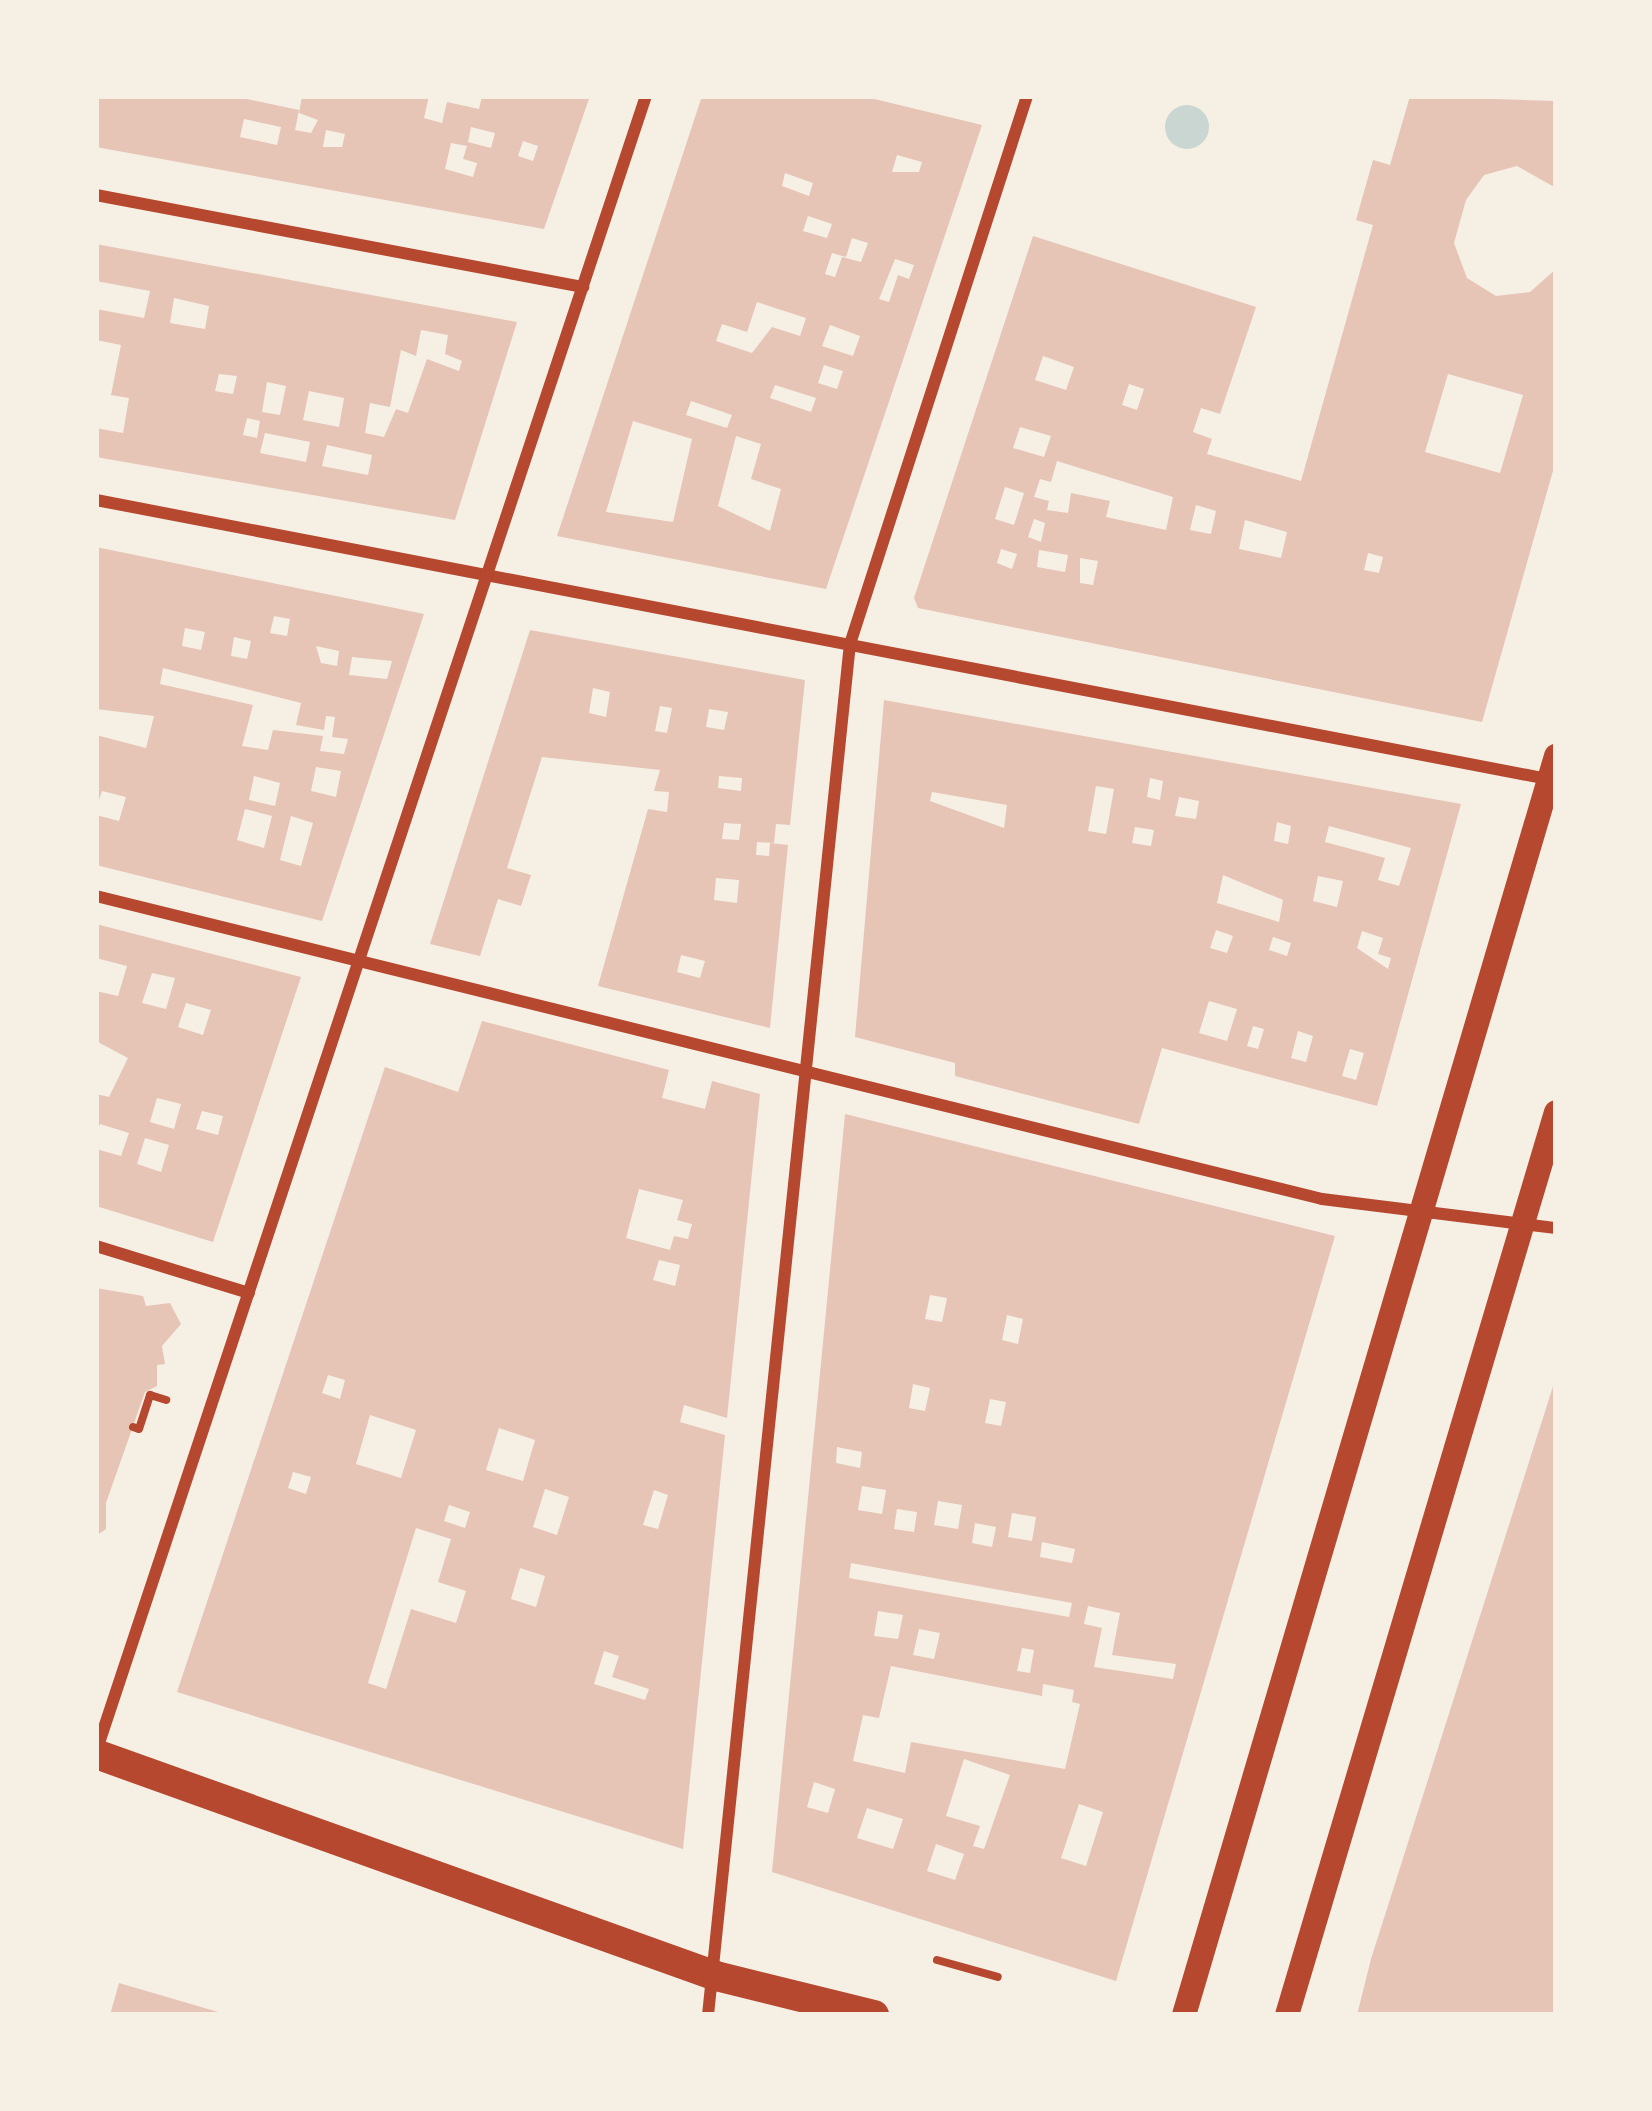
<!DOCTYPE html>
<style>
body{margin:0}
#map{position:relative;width:1652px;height:2111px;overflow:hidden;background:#f6efe4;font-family:"Fira Sans Condensed",sans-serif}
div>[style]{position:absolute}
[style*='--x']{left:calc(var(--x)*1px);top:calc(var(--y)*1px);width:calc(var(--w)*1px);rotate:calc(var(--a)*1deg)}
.water>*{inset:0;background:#c9d6d2}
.round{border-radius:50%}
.building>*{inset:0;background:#e6c5b7}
.path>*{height:8px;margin:-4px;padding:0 4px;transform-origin:4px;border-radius:4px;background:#b5482f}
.minor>*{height:12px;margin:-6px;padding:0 6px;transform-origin:6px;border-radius:6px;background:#b5482f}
.secondary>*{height:24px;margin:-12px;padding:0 12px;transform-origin:12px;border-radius:12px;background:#b5482f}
.primary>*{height:30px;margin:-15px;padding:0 15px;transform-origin:15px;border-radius:15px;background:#b5482f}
span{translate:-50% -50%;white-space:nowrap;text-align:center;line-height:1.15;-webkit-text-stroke:10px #f6efe4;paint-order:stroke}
.frame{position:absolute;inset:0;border:99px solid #f6efe4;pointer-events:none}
</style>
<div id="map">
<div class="water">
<i class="round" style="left:1165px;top:105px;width:44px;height:44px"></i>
</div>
<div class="building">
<i style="clip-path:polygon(evenodd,96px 96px,233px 96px,299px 110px,295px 130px,311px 133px,318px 120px,299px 113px,302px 96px,429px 96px,424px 118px,442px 123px,447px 102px,479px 109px,482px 96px,590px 96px,544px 229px,96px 147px,96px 96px,244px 119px,281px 127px,277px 145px,240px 137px,244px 119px,96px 96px,471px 127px,495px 133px,491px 148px,468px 142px,471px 127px,96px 96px,326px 130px,345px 134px,342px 147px,323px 147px,326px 130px,96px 96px,523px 141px,538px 146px,533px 161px,518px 156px,523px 141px,96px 96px,451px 143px,467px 146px,463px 159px,477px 163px,473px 177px,445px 169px,451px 143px)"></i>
<i style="clip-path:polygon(evenodd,702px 96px,862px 96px,982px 125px,826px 589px,557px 536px,702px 96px,897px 155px,922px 162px,919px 172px,892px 172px,897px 155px,702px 96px,785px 173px,813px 183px,809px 196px,782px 186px,785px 173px,702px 96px,808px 216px,832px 224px,827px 238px,803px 231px,808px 216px,702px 96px,852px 238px,868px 243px,861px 262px,842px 257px,835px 277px,825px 274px,832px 253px,846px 257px,852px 238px,702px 96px,895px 259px,914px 265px,909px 279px,898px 275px,889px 302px,879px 299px,895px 259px,702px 96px,757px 302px,806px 318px,800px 336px,772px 327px,752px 353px,716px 341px,722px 324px,747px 332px,757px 302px,702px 96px,830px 325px,860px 336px,853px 356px,822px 346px,830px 325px,702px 96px,824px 365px,843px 371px,837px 389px,818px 383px,824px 365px,702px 96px,775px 385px,816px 398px,811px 412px,770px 398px,775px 385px,702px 96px,691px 401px,732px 415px,727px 428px,686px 415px,691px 401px,702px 96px,633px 421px,692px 439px,673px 522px,606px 512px,633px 421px,702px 96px,736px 436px,761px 444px,751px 479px,781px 489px,770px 531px,718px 506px,736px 436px)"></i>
<i style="clip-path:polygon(evenodd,1410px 96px,1556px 101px,1556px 188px,1517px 166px,1484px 175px,1466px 200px,1454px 243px,1467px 278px,1496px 296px,1530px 292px,1556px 269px,1556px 460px,1482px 722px,918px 608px,914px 598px,1033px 236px,1256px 307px,1220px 414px,1201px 408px,1193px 432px,1212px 439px,1207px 454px,1301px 481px,1373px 225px,1356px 220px,1373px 160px,1390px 165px,1410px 96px,1043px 356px,1074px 367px,1066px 390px,1035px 380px,1043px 356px,1410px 96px,1448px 374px,1523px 395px,1500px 473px,1425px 452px,1448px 374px,1410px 96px,1129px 384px,1144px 389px,1137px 410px,1122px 405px,1129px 384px,1410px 96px,1020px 427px,1051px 436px,1044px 457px,1013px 448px,1020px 427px,1410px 96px,1057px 461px,1173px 497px,1166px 530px,1106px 517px,1110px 501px,1071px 493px,1068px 513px,1047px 510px,1049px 501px,1034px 497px,1040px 479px,1051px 482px,1057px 461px,1410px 96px,1005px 487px,1024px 493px,1014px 525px,995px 519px,1005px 487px,1410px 96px,1196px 505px,1216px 511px,1211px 534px,1190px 530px,1196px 505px,1410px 96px,1034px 519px,1045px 523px,1041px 542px,1028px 537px,1034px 519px,1410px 96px,1245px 520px,1287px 532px,1281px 558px,1239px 549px,1245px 520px,1410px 96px,1001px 549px,1017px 554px,1012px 569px,997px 563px,1001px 549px,1410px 96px,1039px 550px,1068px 555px,1065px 572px,1037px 567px,1039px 550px,1410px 96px,1368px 553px,1383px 557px,1379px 573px,1364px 570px,1368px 553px,1410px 96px,1080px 558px,1098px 561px,1093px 585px,1080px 583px,1080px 558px)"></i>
<i style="clip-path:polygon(evenodd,96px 244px,517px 322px,455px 520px,96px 457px,96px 428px,123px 433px,129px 398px,111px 395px,121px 345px,96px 340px,96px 309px,144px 318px,150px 291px,96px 281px,96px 244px,174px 298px,209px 306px,205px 329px,170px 323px,174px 298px,96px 244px,421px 330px,448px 335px,445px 354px,462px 361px,459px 371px,427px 359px,408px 413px,396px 409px,384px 437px,365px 433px,370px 403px,390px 407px,401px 350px,416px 356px,421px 330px,96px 244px,219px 374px,237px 376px,233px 394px,215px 391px,219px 374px,96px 244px,267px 382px,286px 386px,280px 415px,262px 412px,267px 382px,96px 244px,309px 391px,344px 398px,339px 427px,303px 420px,309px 391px,96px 244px,247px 418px,260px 421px,257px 438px,243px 435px,247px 418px,96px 244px,265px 433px,310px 442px,306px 462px,260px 453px,265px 433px,96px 244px,327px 445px,372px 455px,368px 475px,322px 466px,327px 445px)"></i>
<i style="clip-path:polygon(evenodd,96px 547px,424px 614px,322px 921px,96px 865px,96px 815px,119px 821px,126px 797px,102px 791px,96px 809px,96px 735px,146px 748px,154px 716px,96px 709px,96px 547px,274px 616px,290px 619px,287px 636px,270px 633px,274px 616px,96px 547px,185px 628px,205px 632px,201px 650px,182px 646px,185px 628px,96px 547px,234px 637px,251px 641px,247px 659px,231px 656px,234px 637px,96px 547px,316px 646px,339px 651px,337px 666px,321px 663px,316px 646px,96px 547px,352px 657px,392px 661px,387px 679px,349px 675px,352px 657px,96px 547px,163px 668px,301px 703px,296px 725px,324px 730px,326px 716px,335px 717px,332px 737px,348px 739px,344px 754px,320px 751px,323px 736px,273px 730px,268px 750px,242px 746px,253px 705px,160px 684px,163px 668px,96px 547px,316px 767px,341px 771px,336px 797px,311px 791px,316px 767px,96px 547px,254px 776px,280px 783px,275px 806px,249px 800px,254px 776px,96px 547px,245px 809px,272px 816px,264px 848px,237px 840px,245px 809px,96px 547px,291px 816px,313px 823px,301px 866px,280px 860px,291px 816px)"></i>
<i style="clip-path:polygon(evenodd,530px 630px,805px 680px,790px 825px,776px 824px,774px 843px,757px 842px,756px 855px,769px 856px,770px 843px,788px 845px,770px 1028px,598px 986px,648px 809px,667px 812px,669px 792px,654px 791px,660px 770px,542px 757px,507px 868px,531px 875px,521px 906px,498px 899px,480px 956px,430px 944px,530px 630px,593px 688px,610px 692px,606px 717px,589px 713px,593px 688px,530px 630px,660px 706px,672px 708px,667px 733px,655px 731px,660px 706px,530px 630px,709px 709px,728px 712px,724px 730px,706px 727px,709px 709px,530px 630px,719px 776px,742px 778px,741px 791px,718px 788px,719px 776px,530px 630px,724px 823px,741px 824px,739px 840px,722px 839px,724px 823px,530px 630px,716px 878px,739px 880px,737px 903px,714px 900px,716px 878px,530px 630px,681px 955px,705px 961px,700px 978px,677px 972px,681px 955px)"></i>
<i style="clip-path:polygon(evenodd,884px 700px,1461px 804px,1377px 1106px,1162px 1048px,1139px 1124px,955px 1076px,955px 1063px,855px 1037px,884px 700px,1150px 778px,1163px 781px,1160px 800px,1147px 797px,1150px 778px,884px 700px,1096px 786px,1114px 789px,1106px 834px,1088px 831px,1096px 786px,884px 700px,932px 792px,1007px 805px,1004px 828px,930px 801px,932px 792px,884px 700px,1179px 797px,1199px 801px,1196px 819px,1175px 816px,1179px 797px,884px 700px,1277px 822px,1291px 826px,1288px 844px,1274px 841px,1277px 822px,884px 700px,1329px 826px,1411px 848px,1399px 886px,1378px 880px,1385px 858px,1325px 842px,1329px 826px,884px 700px,1135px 827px,1154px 830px,1151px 846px,1132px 843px,1135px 827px,884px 700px,1223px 875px,1283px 900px,1279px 922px,1217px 903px,1223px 875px,884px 700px,1318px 876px,1343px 881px,1337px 907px,1313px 901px,1318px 876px,884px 700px,1216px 930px,1233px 936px,1227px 953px,1210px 948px,1216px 930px,884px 700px,1362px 931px,1383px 938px,1378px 954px,1391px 958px,1388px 969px,1357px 948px,1362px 931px,884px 700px,1273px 937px,1291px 943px,1287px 956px,1269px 950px,1273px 937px,884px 700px,1209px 1001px,1237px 1009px,1227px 1041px,1199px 1033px,1209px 1001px,884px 700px,1253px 1026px,1264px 1029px,1258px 1049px,1247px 1046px,1253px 1026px,884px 700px,1298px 1031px,1313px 1036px,1306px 1062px,1291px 1058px,1298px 1031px,884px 700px,1350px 1049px,1364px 1053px,1356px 1080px,1342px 1076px,1350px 1049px)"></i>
<i style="clip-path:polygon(evenodd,96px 924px,301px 977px,213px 1242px,96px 1206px,96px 1149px,121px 1156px,129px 1133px,100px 1124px,96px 1134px,96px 1094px,109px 1097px,128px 1058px,96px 1041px,96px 991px,118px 996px,127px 966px,96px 958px,96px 924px,152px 973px,175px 978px,166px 1009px,142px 1003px,152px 973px,96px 924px,186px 1003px,211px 1010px,203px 1035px,178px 1027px,186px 1003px,96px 924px,157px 1098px,181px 1104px,174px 1129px,150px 1122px,157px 1098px,96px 924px,202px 1111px,223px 1116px,218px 1135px,196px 1129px,202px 1111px,96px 924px,145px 1138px,169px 1145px,161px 1172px,137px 1164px,145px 1138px)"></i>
<i style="clip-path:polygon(evenodd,482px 1021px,669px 1070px,662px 1098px,705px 1109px,712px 1081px,760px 1094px,727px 1418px,684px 1405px,680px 1422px,725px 1435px,683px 1849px,177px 1692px,385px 1067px,458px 1092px,482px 1021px,639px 1189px,683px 1200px,677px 1220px,692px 1224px,688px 1239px,674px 1236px,670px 1250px,626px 1238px,639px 1189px,482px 1021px,659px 1260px,680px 1265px,675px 1286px,653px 1280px,659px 1260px,482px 1021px,328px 1375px,345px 1380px,340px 1399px,322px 1393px,328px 1375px,482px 1021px,370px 1415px,416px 1430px,401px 1478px,356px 1464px,370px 1415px,482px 1021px,499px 1428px,535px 1440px,523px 1481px,486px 1470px,499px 1428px,482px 1021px,293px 1472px,311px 1477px,306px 1494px,288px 1488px,293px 1472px,482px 1021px,545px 1489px,569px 1497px,557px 1535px,533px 1527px,545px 1489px,482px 1021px,654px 1490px,668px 1495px,658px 1529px,643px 1525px,654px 1490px,482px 1021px,449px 1505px,470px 1512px,465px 1528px,444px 1521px,449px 1505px,482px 1021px,416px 1528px,451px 1539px,438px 1582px,466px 1591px,456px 1623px,411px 1609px,386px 1689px,368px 1683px,416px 1528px,482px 1021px,520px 1568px,545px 1576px,536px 1607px,511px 1599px,520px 1568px,482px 1021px,604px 1651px,619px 1656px,612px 1677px,649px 1689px,645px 1700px,594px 1684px,604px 1651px)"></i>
<i style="clip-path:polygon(evenodd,845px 1114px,1335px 1236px,1116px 1981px,772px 1872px,845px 1114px,930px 1295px,947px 1298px,942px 1322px,925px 1319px,930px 1295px,845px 1114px,1007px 1315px,1023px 1319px,1018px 1344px,1002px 1340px,1007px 1315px,845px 1114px,913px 1384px,930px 1388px,925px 1411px,909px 1408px,913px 1384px,845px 1114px,990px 1399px,1006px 1402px,1001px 1426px,985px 1423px,990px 1399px,845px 1114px,837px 1447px,862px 1452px,860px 1468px,836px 1463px,837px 1447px,845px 1114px,862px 1486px,886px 1490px,882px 1514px,858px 1510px,862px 1486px,845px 1114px,938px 1501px,962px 1505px,958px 1529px,934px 1525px,938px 1501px,845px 1114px,897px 1509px,917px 1512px,914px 1532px,894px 1529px,897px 1509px,845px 1114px,1012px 1513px,1036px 1517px,1032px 1541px,1008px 1537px,1012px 1513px,845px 1114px,975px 1523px,996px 1527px,992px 1547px,972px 1543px,975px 1523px,845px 1114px,1042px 1542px,1075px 1549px,1072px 1563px,1040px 1557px,1042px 1542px,845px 1114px,851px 1563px,1072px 1603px,1069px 1617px,849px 1578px,851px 1563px,845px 1114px,1088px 1606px,1120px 1613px,1112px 1655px,1176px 1664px,1173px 1679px,1094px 1667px,1102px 1628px,1084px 1624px,1088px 1606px,845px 1114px,878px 1611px,903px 1615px,898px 1639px,874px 1636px,878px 1611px,845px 1114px,919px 1629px,940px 1633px,934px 1659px,913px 1655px,919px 1629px,845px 1114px,1022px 1648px,1034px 1650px,1030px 1673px,1017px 1671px,1022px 1648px,845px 1114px,891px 1666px,1042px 1696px,1043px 1684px,1074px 1690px,1072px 1702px,1080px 1704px,1065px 1769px,911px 1742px,905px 1773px,853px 1761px,863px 1715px,879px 1718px,891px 1666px,845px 1114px,964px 1759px,1010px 1775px,984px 1849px,973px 1846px,980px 1826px,946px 1816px,964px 1759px,845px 1114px,814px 1782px,835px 1789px,828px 1813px,807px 1807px,814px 1782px,845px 1114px,1079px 1804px,1103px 1812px,1086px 1866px,1061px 1858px,1079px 1804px,845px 1114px,867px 1808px,903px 1819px,893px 1849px,857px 1838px,867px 1808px,845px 1114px,936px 1844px,964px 1854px,955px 1880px,927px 1871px,936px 1844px)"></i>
<i style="clip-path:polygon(96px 1288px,143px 1296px,146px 1306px,170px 1303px,181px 1324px,162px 1346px,165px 1364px,157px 1365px,157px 1386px,145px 1392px,106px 1503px,106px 1529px,96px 1536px)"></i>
<i style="clip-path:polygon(1555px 1380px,1556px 2015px,1357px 2015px,1371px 1959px)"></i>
<i style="clip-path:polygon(119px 1983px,225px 2014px,225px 2015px,110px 2015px)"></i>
</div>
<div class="path">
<i style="--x:133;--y:1427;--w:6;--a:18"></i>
<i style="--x:139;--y:1429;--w:36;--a:-72"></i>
<i style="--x:150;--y:1395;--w:17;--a:17"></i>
<i style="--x:937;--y:1960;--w:63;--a:15.6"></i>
</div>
<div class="minor">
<i style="--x:96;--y:195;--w:496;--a:10.7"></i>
<i style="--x:96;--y:500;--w:1479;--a:10.88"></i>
<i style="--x:96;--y:896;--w:1263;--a:13.88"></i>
<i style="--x:1322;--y:1199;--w:236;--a:7.1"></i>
<i style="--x:96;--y:1246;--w:160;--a:17.1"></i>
<i style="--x:96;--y:1752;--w:1745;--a:-71.63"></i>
<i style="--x:708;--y:2015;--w:1378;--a:-84.09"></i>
<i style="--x:850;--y:644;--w:576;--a:-72.1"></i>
</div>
<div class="secondary">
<i style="--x:1184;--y:2015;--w:1313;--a:-73.54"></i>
<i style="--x:1287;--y:2015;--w:942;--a:-73.41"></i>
</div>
<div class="primary">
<i style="--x:96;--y:1754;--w:659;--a:19.7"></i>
<i style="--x:716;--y:1976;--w:163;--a:13.9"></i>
</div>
<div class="frame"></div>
</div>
